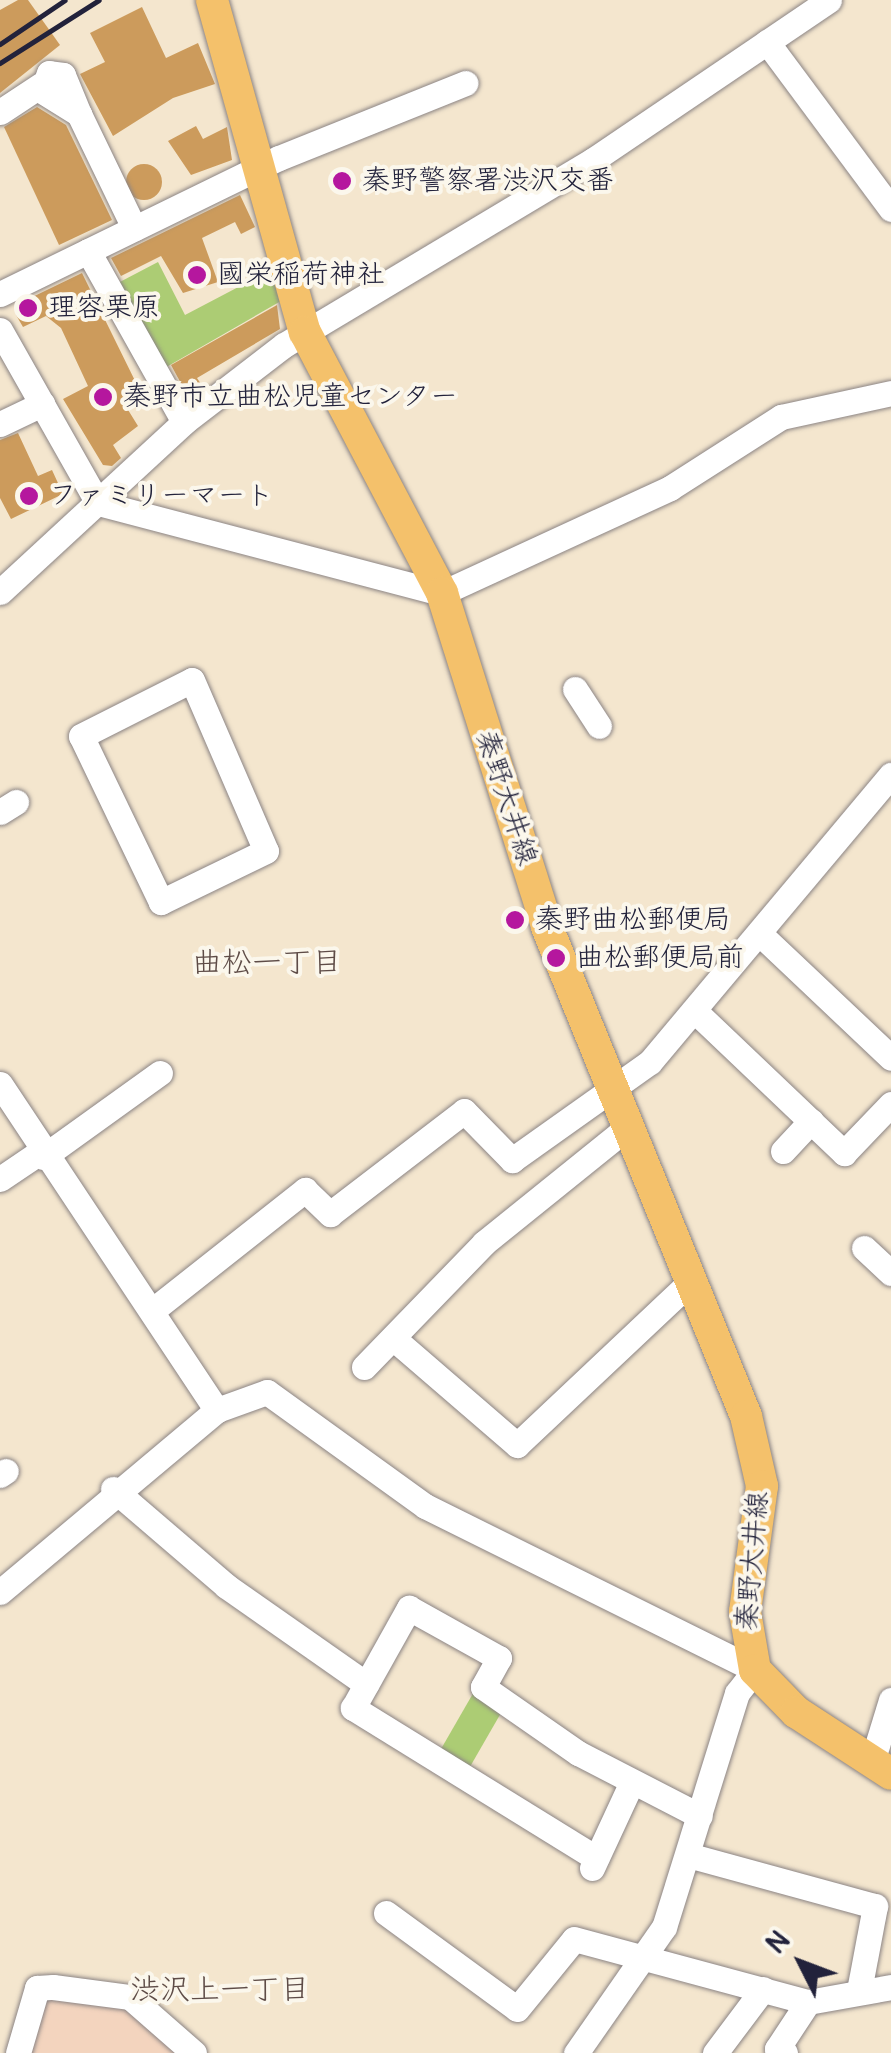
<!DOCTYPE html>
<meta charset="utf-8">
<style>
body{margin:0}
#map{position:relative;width:891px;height:2053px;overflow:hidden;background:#f4e6ce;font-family:Pangolin,"Klee One",sans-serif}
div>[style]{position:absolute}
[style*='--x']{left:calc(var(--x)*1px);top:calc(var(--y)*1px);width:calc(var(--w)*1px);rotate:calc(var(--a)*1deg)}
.built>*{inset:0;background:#f3d4be}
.green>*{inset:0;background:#accc74;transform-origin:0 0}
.building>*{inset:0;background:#cc9b5c}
.round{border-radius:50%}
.roads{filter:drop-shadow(0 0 2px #8b8484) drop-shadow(0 0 2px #8b8484)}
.minor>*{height:25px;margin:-12.5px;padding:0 12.5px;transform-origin:12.5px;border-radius:12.5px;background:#fff}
.major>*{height:32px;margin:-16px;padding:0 16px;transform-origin:16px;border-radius:16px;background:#f4c16b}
.rail>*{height:5px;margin:-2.5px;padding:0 2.5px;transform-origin:2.5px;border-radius:2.5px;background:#22223b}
.dots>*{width:28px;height:28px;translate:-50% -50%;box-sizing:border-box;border:5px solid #fbf7ec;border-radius:50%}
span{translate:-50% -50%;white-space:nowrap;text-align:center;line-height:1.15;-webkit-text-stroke:8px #fbf7ec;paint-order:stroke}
.poi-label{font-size:28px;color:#22223b}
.left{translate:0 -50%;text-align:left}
.street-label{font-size:28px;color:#22223b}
.neighbourhood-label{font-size:30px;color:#5e4c47}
.north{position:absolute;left:751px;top:1913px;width:100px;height:100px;-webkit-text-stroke:8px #fbf7ec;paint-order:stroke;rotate:312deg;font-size:28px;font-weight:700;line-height:40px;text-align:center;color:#22223b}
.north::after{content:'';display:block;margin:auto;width:35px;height:45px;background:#22223b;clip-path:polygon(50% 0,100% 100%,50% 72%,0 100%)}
</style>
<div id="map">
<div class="built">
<i style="clip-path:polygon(45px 1997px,124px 2008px,176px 2053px,27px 2053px)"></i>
</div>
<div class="green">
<i style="clip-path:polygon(158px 262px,185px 315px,271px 270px,281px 301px,163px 369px,116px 284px)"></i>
<i style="left:475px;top:1690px;width:34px;height:68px;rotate:30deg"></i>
</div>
<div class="building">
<i style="clip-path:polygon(18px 0,28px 0,60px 45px,0 93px,0 10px)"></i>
<i style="clip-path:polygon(142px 7px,166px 58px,198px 43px,215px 84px,173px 98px,113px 136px,80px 74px,105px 62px,90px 33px)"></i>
<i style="clip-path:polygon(37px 107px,66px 125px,112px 220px,59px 245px,4px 127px)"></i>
<i style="clip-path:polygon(196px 126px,203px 139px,227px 127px,232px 160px,191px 175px,168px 141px)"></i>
<i class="round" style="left:126px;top:164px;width:36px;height:36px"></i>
<i style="clip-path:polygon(240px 195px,255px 227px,241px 234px,235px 222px,202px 238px,218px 282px,183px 293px,161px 256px,121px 276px,111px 258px)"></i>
<i style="clip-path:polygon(82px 273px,142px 395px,125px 405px,138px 426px,113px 445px,121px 458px,112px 466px,103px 465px,63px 399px,88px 386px,61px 328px,46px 316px,23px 327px,16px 315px,20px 303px)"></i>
<i style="clip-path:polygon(277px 305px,280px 329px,197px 378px,203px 387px,189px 398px,171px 365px)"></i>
<i style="clip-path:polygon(18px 433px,38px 476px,52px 470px,63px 494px,11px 519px,0 498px,0 440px)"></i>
</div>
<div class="roads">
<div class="minor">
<i style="--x:767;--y:42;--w:208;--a:53.4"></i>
<i style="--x:0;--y:112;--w:49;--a:-33.4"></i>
<i style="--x:79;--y:114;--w:42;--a:-112.3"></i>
<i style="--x:63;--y:75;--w:14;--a:-172"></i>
<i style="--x:49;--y:73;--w:19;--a:111"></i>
<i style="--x:42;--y:91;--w:44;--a:31.9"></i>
<i style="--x:79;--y:114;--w:127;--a:64.2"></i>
<i style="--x:88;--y:251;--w:196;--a:60.7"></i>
<i style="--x:0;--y:294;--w:310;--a:-26"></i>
<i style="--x:279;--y:158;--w:201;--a:-21.9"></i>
<i style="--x:0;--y:330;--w:199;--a:60.5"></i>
<i style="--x:98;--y:503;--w:356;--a:14.7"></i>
<i style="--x:442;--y:593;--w:251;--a:-24.7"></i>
<i style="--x:670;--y:488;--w:132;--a:-32.6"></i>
<i style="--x:781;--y:417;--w:113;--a:-12.3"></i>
<i style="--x:0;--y:424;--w:47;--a:-25.5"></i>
<i style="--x:0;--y:592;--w:251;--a:-42.7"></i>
<i style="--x:184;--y:422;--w:126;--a:-37.6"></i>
<i style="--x:284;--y:345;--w:360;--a:-30.9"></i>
<i style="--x:593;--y:160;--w:285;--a:-34.1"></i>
<i style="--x:192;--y:680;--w:186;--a:66.6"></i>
<i style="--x:266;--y:851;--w:117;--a:154.1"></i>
<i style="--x:161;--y:902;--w:184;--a:-115.7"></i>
<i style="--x:81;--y:736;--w:124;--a:-26.8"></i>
<i style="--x:575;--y:689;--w:44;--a:57"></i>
<i style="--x:0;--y:812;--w:19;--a:-32"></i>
<i style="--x:760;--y:934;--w:180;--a:43.4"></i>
<i style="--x:698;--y:1014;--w:202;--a:43.6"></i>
<i style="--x:844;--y:1153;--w:68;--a:-46.2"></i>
<i style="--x:0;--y:1084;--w:392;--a:56.4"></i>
<i style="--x:783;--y:1151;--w:41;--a:-47"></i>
<i style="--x:43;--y:1157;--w:144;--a:-35.7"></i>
<i style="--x:0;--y:1179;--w:48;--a:-34"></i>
<i style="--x:864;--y:1248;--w:37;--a:43"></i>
<i style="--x:153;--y:1310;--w:194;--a:-38.3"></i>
<i style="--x:305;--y:1190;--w:35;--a:44"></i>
<i style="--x:330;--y:1214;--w:169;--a:-37.5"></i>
<i style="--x:464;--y:1111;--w:69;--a:45.6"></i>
<i style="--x:512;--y:1160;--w:169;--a:-35.4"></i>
<i style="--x:650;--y:1062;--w:375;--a:-50"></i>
<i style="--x:393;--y:1338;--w:164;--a:40.8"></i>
<i style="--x:517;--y:1445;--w:242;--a:-43.3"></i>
<i style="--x:364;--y:1367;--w:173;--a:-45.9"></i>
<i style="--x:484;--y:1243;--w:185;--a:-38.9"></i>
<i style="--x:0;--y:1475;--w:7;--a:-34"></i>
<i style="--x:113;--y:1489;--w:149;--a:40.6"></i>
<i style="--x:226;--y:1586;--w:171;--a:35"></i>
<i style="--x:0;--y:1592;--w:283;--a:-40"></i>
<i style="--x:217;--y:1410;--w:53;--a:-19.8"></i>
<i style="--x:267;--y:1392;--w:195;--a:35.8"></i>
<i style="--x:425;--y:1506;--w:369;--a:26.4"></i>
<i style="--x:755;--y:1670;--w:29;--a:128"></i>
<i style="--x:737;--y:1693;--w:245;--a:107.3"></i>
<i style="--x:664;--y:1927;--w:154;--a:124.9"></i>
<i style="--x:872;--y:1762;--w:65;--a:-73"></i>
<i style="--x:688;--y:1855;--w:194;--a:15.3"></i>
<i style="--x:875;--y:1906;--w:86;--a:100.7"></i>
<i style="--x:596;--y:1858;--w:286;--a:-148.3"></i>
<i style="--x:353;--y:1708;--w:115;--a:-60.8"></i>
<i style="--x:409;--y:1608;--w:103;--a:29.1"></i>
<i style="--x:499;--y:1658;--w:33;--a:119"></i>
<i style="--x:483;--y:1687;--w:116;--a:34.8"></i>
<i style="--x:578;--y:1753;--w:137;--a:27.3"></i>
<i style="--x:592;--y:1868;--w:95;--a:-65.1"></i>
<i style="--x:386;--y:1913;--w:162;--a:36.2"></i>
<i style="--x:517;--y:2009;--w:90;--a:-50.8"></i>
<i style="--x:574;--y:1939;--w:242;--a:15.1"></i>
<i style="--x:808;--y:2002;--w:84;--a:-10.2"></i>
<i style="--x:18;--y:2053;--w:68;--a:-73.7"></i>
<i style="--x:37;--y:1988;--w:16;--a:-4"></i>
<i style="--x:53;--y:1987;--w:78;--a:7.4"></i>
<i style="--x:130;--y:1997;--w:85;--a:41.2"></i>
<i style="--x:715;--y:2053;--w:80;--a:-53.1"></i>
<i style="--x:785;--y:2053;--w:9;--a:-153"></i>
<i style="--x:777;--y:2049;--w:56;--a:-56.6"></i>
</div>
<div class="major">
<i style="--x:212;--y:0;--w:345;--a:74.4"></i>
<i style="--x:305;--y:332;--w:295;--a:62.3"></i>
<i style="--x:442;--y:593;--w:350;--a:72.5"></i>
<i style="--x:547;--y:927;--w:528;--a:67.86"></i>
<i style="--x:746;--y:1416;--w:72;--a:77.1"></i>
<i style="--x:762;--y:1486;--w:127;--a:97.7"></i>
<i style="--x:745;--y:1612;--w:59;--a:80.2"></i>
<i style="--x:755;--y:1670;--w:59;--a:45.7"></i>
<i style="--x:796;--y:1712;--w:113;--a:33.1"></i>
</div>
</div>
<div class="rail">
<i style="--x:0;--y:44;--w:78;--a:-34.1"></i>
<i style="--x:0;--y:63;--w:117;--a:-32.5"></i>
</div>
<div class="dots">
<i style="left:342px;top:181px;background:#b5179e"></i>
<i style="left:197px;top:275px;background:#b5179e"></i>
<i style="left:28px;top:308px;background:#b5179e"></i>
<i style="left:103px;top:397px;background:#b5179e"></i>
<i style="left:29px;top:496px;background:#b5179e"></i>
<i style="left:515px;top:920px;background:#b5179e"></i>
<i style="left:556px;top:958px;background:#b5179e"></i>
</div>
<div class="poi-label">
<span class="left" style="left:362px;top:181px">秦野警察署渋沢交番</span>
<span class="left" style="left:217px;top:275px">國栄稲荷神社</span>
<span class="left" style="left:48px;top:308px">理容栗原</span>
<span class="left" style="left:123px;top:397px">秦野市立曲松児童センター</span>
<span class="left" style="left:49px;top:496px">ファミリーマート</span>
<span class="left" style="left:535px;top:920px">秦野曲松郵便局</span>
<span class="left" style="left:576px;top:958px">曲松郵便局前</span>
</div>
<div class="street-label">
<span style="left:506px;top:798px;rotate:72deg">秦野大井線</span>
<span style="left:753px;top:1561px;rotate:-85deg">秦野大井線</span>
</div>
<div class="neighbourhood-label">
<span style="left:267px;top:963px">曲松一丁目</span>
<span style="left:220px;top:1990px">渋沢上一丁目</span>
</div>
<div class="north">N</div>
</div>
